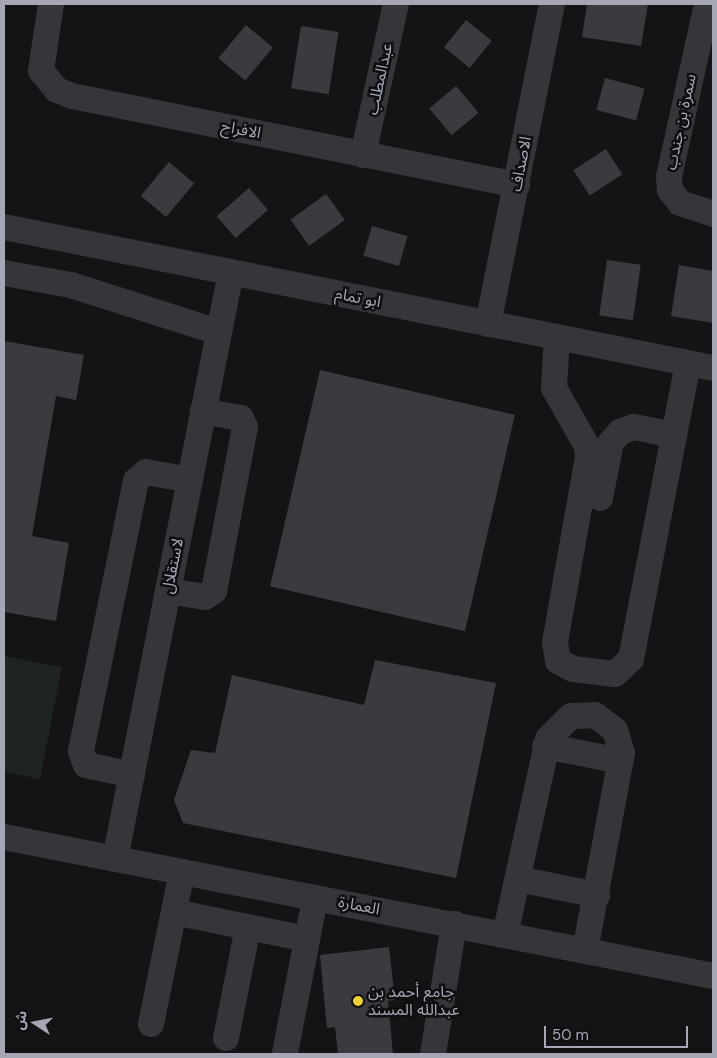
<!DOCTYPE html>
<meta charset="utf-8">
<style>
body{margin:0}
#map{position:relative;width:717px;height:1058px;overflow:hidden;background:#141315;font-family:"DM Sans","Noto Sans Arabic",sans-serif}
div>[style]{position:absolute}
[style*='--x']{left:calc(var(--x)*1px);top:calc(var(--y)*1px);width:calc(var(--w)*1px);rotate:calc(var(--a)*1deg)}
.green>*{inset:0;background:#1e2520}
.building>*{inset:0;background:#3b3b3f;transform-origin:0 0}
.minor>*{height:26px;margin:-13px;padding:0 13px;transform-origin:13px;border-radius:13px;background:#35353a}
.dots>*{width:14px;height:14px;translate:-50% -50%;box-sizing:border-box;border:2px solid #0f0e10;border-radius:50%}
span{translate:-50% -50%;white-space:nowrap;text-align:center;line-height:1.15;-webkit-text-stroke:5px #0f0e10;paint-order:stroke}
.street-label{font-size:16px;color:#a5a7b5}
.poi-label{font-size:16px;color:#a5a7b5}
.left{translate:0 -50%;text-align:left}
.frame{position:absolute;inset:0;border:5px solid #a5a7b5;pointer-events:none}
.north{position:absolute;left:10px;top:998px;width:50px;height:50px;-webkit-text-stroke:4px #0f0e10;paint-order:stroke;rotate:281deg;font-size:14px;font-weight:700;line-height:20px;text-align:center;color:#a5a7b5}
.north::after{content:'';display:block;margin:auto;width:18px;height:22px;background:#a5a7b5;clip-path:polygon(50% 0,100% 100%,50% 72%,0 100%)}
.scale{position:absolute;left:544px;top:1026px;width:144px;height:22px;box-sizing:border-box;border:2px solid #a5a7b5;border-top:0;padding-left:6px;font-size:15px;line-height:18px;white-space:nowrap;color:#a5a7b5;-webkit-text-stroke:4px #0f0e10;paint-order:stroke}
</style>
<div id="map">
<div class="green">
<i style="clip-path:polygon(4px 656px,62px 667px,40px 779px,4px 772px)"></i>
</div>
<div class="building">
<i style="clip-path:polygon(587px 4px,648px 4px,641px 46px,582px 37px)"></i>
<i style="left:466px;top:20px;width:33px;height:35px;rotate:39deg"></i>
<i style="left:246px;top:25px;width:35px;height:43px;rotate:40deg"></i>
<i style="left:301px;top:26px;width:38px;height:63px;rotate:9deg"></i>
<i style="left:605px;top:78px;width:41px;height:33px;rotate:15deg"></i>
<i style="left:456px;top:86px;width:35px;height:35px;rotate:50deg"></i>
<i style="left:606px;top:149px;width:30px;height:39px;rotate:57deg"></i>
<i style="left:169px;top:162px;width:33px;height:44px;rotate:40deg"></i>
<i style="left:249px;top:188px;width:29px;height:43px;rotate:49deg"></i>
<i style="left:326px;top:194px;width:32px;height:44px;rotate:54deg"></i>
<i style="left:372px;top:226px;width:37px;height:31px;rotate:16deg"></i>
<i style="left:607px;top:260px;width:34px;height:56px;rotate:8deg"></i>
<i style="clip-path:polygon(679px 265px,713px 271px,713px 323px,671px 316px)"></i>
<i style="clip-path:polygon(4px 341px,84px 355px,76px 400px,56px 396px,32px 536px,69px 543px,56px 621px,4px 612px)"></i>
<i style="left:320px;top:370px;width:200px;height:222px;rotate:13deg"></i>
<i style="clip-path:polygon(375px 660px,496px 683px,456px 878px,183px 823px,174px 800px,191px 750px,215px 753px,232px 675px,364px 705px)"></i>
<i style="clip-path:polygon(389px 947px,395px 1000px,388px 1001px,393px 1054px,338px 1054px,335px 1027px,327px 1028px,320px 955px)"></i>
</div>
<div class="minor">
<i style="--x:51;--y:4;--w:68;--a:98.5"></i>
<i style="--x:41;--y:71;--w:25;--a:50"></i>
<i style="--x:57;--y:90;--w:16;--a:22"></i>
<i style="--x:72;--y:96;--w:454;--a:11.3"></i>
<i style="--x:707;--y:4;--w:177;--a:102.4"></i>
<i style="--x:669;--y:177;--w:13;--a:86"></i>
<i style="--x:670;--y:190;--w:16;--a:52"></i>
<i style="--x:680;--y:203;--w:35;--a:18"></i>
<i style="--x:363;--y:155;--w:155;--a:-77.7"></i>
<i style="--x:4;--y:227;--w:723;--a:11.25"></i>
<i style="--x:4;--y:273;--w:68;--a:10.2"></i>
<i style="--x:71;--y:285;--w:154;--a:17.7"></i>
<i style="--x:488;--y:324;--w:326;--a:-78.7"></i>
<i style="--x:557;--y:337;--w:51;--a:93.4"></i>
<i style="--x:554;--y:388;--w:67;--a:60.4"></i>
<i style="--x:587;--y:446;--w:11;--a:85"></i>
<i style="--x:588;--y:457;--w:188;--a:100.1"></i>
<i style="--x:555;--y:642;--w:19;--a:81"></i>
<i style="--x:558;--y:661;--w:17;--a:28"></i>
<i style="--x:573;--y:669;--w:42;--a:6.8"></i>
<i style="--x:615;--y:674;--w:22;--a:-43"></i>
<i style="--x:631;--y:659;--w:301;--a:-79.1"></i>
<i style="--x:600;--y:498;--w:57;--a:-78.9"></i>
<i style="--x:611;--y:442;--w:13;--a:-48"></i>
<i style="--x:620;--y:432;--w:15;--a:-20"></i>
<i style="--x:634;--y:427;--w:41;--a:11.3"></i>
<i style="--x:168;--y:591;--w:37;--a:9"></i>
<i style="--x:205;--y:597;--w:11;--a:-34"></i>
<i style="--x:214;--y:591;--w:167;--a:-79.3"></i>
<i style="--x:245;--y:427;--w:10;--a:-114"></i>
<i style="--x:241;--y:418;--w:39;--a:-170"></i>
<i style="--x:545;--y:746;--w:77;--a:11.2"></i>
<i style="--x:132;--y:775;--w:47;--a:-167.7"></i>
<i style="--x:86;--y:765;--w:15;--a:-110"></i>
<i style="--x:81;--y:751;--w:276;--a:-78.5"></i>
<i style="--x:136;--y:481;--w:13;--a:-42"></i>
<i style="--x:146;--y:472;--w:45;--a:10.3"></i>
<i style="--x:4;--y:837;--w:722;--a:11.09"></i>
<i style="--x:115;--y:859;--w:598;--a:-78.82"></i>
<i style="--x:518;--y:879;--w:81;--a:11.4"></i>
<i style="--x:174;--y:912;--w:136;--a:11.5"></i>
<i style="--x:505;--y:935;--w:201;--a:-77.6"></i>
<i style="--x:548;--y:739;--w:33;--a:-45"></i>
<i style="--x:571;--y:716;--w:24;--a:-2"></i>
<i style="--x:595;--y:715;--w:25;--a:37"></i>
<i style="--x:615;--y:730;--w:24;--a:73"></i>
<i style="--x:622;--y:753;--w:201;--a:100.6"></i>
<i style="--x:151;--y:1024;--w:155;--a:-78.5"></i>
<i style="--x:226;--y:1038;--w:113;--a:-78.8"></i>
<i style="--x:285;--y:1053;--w:158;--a:-79"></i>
<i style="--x:433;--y:1054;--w:132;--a:-80.8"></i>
</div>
<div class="dots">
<i style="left:358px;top:1001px;background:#edd233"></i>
</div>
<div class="street-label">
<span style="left:380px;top:79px;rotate:-78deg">عبدالمطلب</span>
<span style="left:681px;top:122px;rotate:-78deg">سمرة بن جندب</span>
<span style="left:241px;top:130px;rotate:11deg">الافراح</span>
<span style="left:521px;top:164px;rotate:-79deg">الاصداف</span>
<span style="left:358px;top:298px;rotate:11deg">ابو تمام</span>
<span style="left:173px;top:566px;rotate:-79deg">لاستقلال</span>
<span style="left:359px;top:906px;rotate:11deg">العمارة</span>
</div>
<div class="poi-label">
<span class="left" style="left:368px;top:1001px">جامع أحمد بن<br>عبدالله المسند</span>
</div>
<div class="frame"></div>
<div class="north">ش</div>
<div class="scale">50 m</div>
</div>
